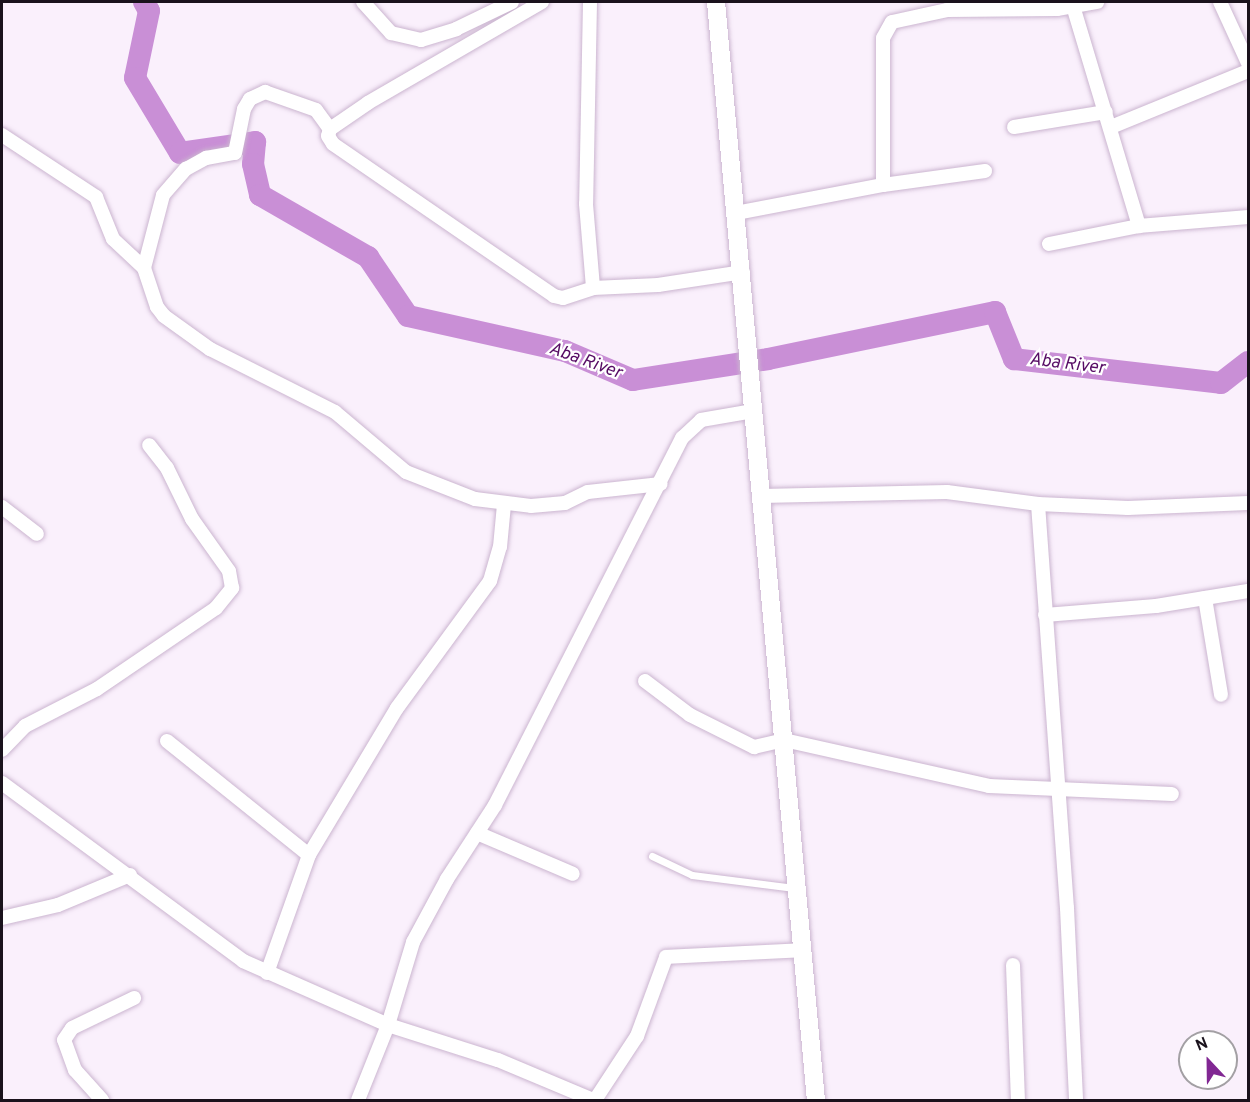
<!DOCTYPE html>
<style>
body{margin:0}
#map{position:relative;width:1250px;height:1102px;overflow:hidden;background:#faf0fc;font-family:Overpass,sans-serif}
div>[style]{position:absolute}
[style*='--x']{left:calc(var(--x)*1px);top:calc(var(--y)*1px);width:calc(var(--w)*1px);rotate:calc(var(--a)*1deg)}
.river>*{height:22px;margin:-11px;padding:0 11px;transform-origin:11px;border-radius:11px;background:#c98fd6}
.roads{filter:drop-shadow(0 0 2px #cbb5d0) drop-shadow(0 0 2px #cbb5d0)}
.service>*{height:7px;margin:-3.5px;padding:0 3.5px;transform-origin:3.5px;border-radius:3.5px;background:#fff}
.minor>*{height:14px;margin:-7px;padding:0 7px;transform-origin:7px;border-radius:7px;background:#fff}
.tertiary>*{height:18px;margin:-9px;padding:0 9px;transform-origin:9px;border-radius:9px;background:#fff}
span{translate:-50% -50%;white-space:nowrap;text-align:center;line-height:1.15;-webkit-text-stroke:4.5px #fff;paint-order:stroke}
.water-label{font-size:18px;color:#570d65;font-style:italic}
.frame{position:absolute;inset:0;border:3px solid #1a121c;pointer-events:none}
.north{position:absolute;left:1178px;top:1030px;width:60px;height:60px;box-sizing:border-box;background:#fff;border:2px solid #a3a0a4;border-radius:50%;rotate:338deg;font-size:16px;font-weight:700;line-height:24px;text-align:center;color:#1a121c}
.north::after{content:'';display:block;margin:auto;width:21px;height:27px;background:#812793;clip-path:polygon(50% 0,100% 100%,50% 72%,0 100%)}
</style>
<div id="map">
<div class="river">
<i style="--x:144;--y:2;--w:10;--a:61"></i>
<i style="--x:149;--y:11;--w:68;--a:101.8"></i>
<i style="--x:135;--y:78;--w:87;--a:59"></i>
<i style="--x:180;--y:153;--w:76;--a:-8.3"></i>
<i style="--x:255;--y:142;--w:22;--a:95"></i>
<i style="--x:253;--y:164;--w:32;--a:77"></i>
<i style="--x:260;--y:195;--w:125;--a:29.9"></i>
<i style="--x:368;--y:257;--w:71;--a:55.9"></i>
<i style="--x:408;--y:316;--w:161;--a:12.6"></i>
<i style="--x:565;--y:351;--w:74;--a:23.1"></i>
<i style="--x:633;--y:380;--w:137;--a:-8.8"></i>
<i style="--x:768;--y:359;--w:232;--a:-11.7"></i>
<i style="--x:995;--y:312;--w:51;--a:68"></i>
<i style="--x:1014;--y:359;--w:208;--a:6.6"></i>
<i style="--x:1221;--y:383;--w:34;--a:-38"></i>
</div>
<div class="roads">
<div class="service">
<i style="--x:652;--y:856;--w:44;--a:25.4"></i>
<i style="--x:692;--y:875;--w:103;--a:7.3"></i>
</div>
<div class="minor">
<i style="--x:363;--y:2;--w:42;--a:47.9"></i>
<i style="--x:391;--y:33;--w:31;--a:13"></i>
<i style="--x:421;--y:40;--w:37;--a:-17"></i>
<i style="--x:456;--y:29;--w:62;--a:-25.7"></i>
<i style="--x:542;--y:2;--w:201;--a:149.9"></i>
<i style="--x:368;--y:103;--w:46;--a:145.6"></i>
<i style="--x:330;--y:129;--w:7;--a:106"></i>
<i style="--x:328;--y:136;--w:9;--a:58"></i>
<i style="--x:333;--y:144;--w:268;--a:34.5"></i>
<i style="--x:554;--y:296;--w:9;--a:13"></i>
<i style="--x:563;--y:298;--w:32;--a:-18"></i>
<i style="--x:593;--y:288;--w:65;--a:-2.6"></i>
<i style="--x:658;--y:285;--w:86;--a:-8.7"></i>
<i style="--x:590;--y:2;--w:202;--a:91.1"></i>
<i style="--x:586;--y:204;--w:84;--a:85.2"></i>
<i style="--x:1220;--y:2;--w:67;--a:65.3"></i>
<i style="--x:1073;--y:6;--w:230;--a:73.3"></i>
<i style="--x:1014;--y:127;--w:93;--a:-9.3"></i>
<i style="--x:1111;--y:127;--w:148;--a:-22.2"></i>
<i style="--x:2;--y:135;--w:113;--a:33.4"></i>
<i style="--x:96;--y:197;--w:45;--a:68"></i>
<i style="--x:113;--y:239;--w:42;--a:43.1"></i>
<i style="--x:144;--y:268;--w:41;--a:71.6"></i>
<i style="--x:157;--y:307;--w:11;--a:52"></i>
<i style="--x:164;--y:316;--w:57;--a:35.7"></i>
<i style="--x:210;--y:349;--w:140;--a:26.7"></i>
<i style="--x:335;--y:412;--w:93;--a:40.2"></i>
<i style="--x:406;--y:472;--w:74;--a:21.4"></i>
<i style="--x:475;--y:499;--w:56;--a:7.1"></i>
<i style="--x:531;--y:506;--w:34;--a:-5"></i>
<i style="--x:565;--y:503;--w:25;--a:-26"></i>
<i style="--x:588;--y:492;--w:73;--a:-6.3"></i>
<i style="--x:883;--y:185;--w:147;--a:-90"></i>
<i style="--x:883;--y:38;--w:18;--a:-61"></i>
<i style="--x:892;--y:22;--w:56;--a:-12.3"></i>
<i style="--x:947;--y:10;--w:110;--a:-0.5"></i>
<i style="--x:1057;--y:9;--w:41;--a:-9.9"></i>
<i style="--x:736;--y:213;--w:150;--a:-10.8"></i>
<i style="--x:883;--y:185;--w:103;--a:-7.8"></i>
<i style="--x:1049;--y:244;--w:92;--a:-11.3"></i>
<i style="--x:1139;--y:226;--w:109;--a:-4.7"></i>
<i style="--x:144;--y:268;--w:75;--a:-75.4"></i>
<i style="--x:163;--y:195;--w:35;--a:-49"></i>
<i style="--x:186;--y:169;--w:23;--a:-29"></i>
<i style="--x:206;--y:158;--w:29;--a:-10"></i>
<i style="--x:235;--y:153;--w:45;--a:-78.4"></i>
<i style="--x:244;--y:109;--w:12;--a:-59"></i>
<i style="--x:250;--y:99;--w:17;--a:-25"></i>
<i style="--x:265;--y:92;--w:54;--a:19.4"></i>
<i style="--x:316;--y:110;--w:24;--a:54"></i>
<i style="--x:761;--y:496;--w:186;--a:-1.2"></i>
<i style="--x:947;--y:492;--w:92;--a:7.5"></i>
<i style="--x:1038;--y:504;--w:405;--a:85.9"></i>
<i style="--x:1067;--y:908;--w:192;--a:87.3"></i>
<i style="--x:1038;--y:504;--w:90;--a:2.5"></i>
<i style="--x:1128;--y:508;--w:120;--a:-2.4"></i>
<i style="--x:2;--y:507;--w:44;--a:37.6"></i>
<i style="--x:1205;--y:598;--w:98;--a:80.6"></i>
<i style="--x:1045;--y:615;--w:111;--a:-4.6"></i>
<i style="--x:1156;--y:606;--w:93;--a:-9.3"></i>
<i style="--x:645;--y:681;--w:56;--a:37.1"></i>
<i style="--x:690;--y:715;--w:72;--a:26.6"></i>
<i style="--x:754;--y:747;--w:31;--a:-13"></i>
<i style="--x:784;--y:740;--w:210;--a:12.6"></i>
<i style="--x:989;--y:786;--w:183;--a:2.5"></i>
<i style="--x:167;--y:741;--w:182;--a:38.8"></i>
<i style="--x:2;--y:750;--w:33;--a:-46"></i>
<i style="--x:25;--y:726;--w:81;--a:-27.2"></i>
<i style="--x:97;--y:689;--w:144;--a:-34.2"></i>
<i style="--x:216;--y:608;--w:26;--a:-51"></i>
<i style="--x:232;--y:588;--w:17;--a:-100"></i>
<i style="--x:229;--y:571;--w:64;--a:-125.4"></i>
<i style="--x:192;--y:519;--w:57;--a:-116.1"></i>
<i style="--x:167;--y:468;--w:29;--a:-128"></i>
<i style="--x:2;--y:783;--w:300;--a:36.4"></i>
<i style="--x:243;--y:961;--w:158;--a:23.8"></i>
<i style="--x:388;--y:1025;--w:115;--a:17.7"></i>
<i style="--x:498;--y:1060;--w:103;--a:22.8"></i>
<i style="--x:477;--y:833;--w:104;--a:23.1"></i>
<i style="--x:2;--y:918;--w:57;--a:-13.1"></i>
<i style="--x:58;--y:905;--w:78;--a:-22.6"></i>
<i style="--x:1013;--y:965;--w:135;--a:87.9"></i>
<i style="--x:267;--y:973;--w:125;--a:-70.4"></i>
<i style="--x:309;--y:855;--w:171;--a:-59.1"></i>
<i style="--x:397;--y:708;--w:157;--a:-53.8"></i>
<i style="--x:490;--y:581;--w:35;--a:-74"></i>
<i style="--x:500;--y:547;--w:42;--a:-84.6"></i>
<i style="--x:102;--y:1100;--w:40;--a:-132"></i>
<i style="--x:75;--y:1070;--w:32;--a:-110"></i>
<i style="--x:64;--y:1040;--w:14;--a:-56"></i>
<i style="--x:72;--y:1028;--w:69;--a:-25.8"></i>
<i style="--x:358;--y:1100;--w:81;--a:-68.2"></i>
<i style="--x:388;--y:1025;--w:87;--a:-73.2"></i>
<i style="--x:413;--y:942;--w:72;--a:-61.6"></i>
<i style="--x:447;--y:879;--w:88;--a:-57"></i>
<i style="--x:495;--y:805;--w:412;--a:-63"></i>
<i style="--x:682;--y:438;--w:26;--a:-43"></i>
<i style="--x:701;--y:420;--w:53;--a:-9.8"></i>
<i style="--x:595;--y:1100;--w:77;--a:-56.7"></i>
<i style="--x:637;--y:1036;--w:84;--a:-69.8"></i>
<i style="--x:666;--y:957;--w:138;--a:-2.9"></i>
</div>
<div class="tertiary">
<i style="--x:716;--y:2;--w:1103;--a:84.8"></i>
</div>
</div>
<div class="water-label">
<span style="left:585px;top:362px;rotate:20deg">Aba River</span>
<span style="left:1067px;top:365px;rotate:7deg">Aba River</span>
</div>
<div class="frame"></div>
<div class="north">N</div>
</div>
